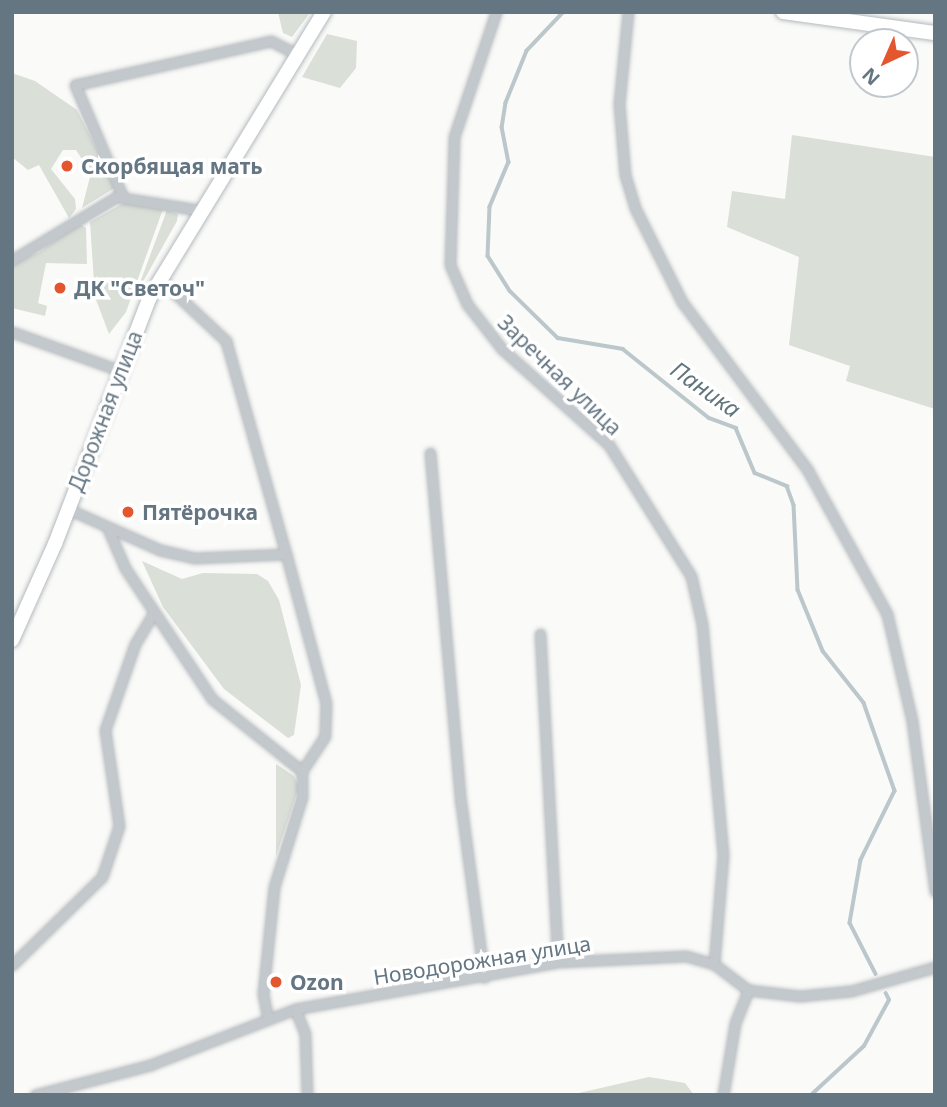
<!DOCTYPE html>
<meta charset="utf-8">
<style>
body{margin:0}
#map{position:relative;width:947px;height:1107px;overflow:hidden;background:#fafaf8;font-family:"Noto Sans",sans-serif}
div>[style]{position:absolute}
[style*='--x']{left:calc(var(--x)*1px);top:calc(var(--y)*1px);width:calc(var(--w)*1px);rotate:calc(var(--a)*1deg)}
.green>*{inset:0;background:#dadfd7}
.stream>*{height:3.5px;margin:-1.75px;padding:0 1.75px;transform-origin:1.75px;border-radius:1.75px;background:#bbc7cb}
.roads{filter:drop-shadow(0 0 2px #b5babe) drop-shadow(0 0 2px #b5babe)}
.minor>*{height:9px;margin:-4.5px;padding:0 4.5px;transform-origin:4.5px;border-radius:4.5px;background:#c3c8cc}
.primary>*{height:14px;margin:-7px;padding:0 7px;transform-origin:7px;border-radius:7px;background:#fff}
.dots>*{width:19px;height:19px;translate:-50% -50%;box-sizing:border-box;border:4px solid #fff;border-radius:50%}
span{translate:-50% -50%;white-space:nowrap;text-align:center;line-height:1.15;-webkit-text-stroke:7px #fff;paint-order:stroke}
.poi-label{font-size:21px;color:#657683;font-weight:700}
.left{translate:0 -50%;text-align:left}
.street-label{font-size:21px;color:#657683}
.water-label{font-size:23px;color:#60757c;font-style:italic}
.frame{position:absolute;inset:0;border:14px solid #657683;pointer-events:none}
.north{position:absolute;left:849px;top:28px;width:70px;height:70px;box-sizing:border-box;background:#fff;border:2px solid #c1c8cd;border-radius:50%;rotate:224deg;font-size:19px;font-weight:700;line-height:28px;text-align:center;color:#657683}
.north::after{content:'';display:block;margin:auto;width:24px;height:32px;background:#e4572e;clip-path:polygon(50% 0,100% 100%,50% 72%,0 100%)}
</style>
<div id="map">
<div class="green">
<i style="clip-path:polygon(278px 12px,309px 12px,309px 14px,292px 37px,283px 33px)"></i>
<i style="clip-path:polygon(327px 34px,357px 41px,356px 68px,340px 88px,302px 77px)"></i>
<i style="clip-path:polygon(12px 73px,35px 81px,77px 110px,116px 187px,82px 208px,91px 173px,76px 150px,63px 150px,51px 169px,75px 199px,76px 209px,69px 218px,39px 165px,28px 170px,12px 157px)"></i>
<i style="clip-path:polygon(792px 135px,935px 157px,935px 409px,846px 381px,850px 366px,789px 345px,799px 257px,727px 227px,732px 191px,785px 199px)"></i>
<i style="clip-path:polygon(125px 202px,163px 209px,126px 312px,109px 334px,95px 297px,90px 222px)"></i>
<i style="clip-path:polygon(167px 210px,178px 214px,177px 221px,135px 296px)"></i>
<i style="clip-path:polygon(79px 223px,86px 228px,87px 264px,46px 263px,38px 303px,47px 306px,45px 316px,12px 308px,12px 263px,38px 253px)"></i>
<i style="clip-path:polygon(142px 561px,182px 579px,203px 573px,257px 574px,268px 581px,279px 600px,301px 685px,294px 735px,288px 738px,224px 689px,163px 607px)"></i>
<i style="clip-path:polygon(276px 764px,294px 776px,299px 787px,276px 856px)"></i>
<i style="clip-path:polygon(649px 1077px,685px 1083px,694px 1095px,570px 1095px)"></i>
</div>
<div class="stream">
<i style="--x:564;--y:12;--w:54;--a:133.5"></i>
<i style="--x:527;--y:51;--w:56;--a:112"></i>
<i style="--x:506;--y:103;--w:24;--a:99"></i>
<i style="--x:502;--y:127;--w:36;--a:79"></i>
<i style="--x:509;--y:162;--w:49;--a:112.9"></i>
<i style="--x:490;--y:207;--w:49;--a:92.3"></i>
<i style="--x:488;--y:256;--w:41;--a:57.8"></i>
<i style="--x:510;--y:291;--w:67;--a:44.4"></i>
<i style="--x:558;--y:338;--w:66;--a:9.6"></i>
<i style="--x:623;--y:349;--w:110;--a:38.7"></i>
<i style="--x:709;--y:418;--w:29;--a:20"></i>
<i style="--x:736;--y:428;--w:49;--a:67.1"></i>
<i style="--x:755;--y:473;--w:35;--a:22"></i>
<i style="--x:787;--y:486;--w:20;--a:70"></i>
<i style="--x:794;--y:505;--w:85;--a:87.3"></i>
<i style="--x:798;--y:590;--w:66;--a:67.7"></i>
<i style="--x:823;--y:651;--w:66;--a:51.7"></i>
<i style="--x:864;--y:703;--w:93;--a:70.6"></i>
<i style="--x:895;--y:791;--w:77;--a:116.2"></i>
<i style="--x:861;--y:860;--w:64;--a:99.9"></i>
<i style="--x:850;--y:923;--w:57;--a:63"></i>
<i style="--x:811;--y:1095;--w:72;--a:-42.8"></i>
<i style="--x:864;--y:1046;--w:52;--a:-61.5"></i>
<i style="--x:889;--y:1000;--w:7;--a:-117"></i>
</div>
<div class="roads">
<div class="minor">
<i style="--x:496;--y:12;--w:132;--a:108.6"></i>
<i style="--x:454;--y:137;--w:128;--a:91.8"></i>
<i style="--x:450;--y:265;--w:43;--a:66.4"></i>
<i style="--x:467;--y:304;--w:57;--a:52.1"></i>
<i style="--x:502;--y:349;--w:144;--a:41.9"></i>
<i style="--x:609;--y:445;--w:155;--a:58"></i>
<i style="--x:691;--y:576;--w:49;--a:77.1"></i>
<i style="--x:702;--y:624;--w:232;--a:84.8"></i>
<i style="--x:723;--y:855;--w:109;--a:94.7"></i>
<i style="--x:628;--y:12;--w:92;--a:95.6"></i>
<i style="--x:619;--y:104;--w:71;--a:85.2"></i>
<i style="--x:625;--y:175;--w:34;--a:73"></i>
<i style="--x:635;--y:208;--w:105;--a:63.4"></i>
<i style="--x:682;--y:302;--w:209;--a:53.2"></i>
<i style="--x:807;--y:469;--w:166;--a:61.1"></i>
<i style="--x:887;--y:614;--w:110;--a:76.8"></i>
<i style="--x:912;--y:721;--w:172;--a:82.3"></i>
<i style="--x:122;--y:195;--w:120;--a:-113.1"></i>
<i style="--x:75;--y:85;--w:201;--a:-12.7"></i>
<i style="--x:271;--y:41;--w:27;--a:27"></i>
<i style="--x:12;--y:260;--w:122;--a:-31.2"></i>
<i style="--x:116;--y:197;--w:84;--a:8.9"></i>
<i style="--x:160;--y:279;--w:91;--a:43.2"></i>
<i style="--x:226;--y:341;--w:221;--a:74.3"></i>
<i style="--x:12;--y:332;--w:113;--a:19.7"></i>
<i style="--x:430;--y:453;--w:352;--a:85"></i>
<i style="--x:461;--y:804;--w:175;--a:82.4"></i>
<i style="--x:68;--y:509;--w:101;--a:24"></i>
<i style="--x:160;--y:550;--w:35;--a:13"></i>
<i style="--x:194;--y:558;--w:92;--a:-2.5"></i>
<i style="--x:286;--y:554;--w:154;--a:75"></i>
<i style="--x:326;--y:703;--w:33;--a:92"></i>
<i style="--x:325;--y:736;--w:42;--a:123.3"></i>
<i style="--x:302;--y:771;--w:26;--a:90"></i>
<i style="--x:302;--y:797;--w:94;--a:107.3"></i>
<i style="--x:274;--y:887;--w:108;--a:95.9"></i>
<i style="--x:263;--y:994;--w:25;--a:79"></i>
<i style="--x:108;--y:529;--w:43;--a:66.4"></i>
<i style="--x:125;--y:568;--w:157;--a:56.4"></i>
<i style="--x:212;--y:699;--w:115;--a:38.7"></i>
<i style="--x:540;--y:634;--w:328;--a:86.9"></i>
<i style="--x:12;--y:965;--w:126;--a:-44.4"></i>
<i style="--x:102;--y:877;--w:54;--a:-71.6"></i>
<i style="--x:119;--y:826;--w:97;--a:-98.3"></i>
<i style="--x:105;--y:730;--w:91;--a:-70.8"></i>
<i style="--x:135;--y:644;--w:37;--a:-59"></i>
<i style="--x:295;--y:1009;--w:27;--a:68"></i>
<i style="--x:305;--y:1034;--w:61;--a:88.1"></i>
<i style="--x:35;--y:1095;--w:119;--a:-14.6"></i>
<i style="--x:150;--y:1065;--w:155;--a:-21.1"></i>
<i style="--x:295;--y:1009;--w:267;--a:-10.1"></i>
<i style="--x:558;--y:962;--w:128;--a:-2.7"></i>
<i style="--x:686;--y:956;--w:29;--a:16"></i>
<i style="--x:714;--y:964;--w:43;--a:37.4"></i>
<i style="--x:748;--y:990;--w:52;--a:6.6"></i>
<i style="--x:800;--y:996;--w:51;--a:-5.6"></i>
<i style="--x:851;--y:991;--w:87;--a:-15.9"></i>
<i style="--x:723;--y:1095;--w:73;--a:-80.5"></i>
<i style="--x:735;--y:1023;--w:35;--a:-68"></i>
</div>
<div class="primary">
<i style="--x:783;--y:12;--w:153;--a:7.9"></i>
<i style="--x:12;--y:640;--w:105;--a:-65.9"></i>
<i style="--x:55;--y:544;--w:265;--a:-69"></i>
<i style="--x:150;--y:297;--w:334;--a:-58.6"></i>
</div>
</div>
<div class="dots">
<i style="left:67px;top:166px;background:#e4572e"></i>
<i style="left:60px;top:288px;background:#e4572e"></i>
<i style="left:128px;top:512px;background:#e4572e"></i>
<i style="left:276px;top:982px;background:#e4572e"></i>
</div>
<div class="poi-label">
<span class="left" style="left:81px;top:166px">Скорбящая мать</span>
<span class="left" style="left:74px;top:288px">ДК "Светоч"</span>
<span class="left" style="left:142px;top:512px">Пятёрочка</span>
<span class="left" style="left:290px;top:982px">Ozon</span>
</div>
<div class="street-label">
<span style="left:560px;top:375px;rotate:44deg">Заречная улица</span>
<span style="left:105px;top:411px;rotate:-69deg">Дорожная улица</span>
<span style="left:482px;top:960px;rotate:-9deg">Новодорожная улица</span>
</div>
<div class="water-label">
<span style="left:706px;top:389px;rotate:35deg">Паника</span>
</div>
<div class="frame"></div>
<div class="north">N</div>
</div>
